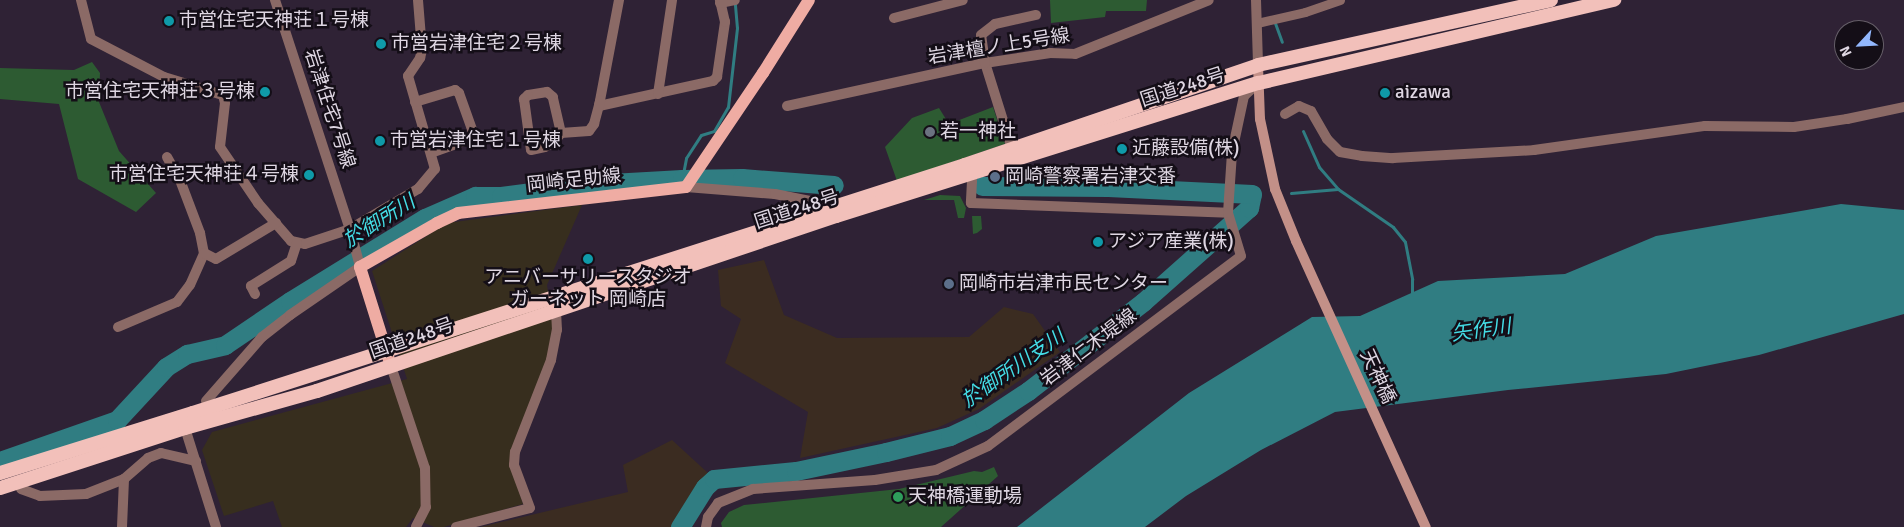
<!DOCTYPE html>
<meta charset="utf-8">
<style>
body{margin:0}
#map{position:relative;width:1904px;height:527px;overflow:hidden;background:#2f2235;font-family:Signika,"Noto Sans JP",sans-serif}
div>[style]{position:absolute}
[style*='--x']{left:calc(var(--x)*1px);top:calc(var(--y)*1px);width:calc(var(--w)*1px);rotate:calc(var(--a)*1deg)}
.commercial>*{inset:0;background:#372e1e}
.industrial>*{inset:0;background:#3b2c21}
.green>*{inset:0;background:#2d5b32}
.water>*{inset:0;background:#307d82}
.stream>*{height:3px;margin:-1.5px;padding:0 1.5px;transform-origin:1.5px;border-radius:1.5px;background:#307d82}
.river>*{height:19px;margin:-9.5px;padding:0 9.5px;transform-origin:9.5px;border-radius:9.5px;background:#307d82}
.pedestrian>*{height:9px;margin:-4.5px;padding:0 4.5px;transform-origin:4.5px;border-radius:4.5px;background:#8b6a66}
.minor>*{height:10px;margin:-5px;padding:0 5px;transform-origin:5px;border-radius:5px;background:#8b6a66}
.tertiary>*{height:10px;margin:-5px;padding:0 5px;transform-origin:5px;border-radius:5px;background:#8b6a66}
.secondary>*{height:10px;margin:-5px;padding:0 5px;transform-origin:5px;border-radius:5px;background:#c39088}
.primary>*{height:12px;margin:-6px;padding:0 6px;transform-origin:6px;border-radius:6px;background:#efaca3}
.trunk>*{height:14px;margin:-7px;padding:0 7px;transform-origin:7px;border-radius:7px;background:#f2c0ba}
.dots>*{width:14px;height:14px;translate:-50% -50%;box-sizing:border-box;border:2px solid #140e17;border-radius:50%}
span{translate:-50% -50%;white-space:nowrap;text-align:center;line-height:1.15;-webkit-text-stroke:5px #140e17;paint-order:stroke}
.poi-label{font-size:19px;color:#ded6e2}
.left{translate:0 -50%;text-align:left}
.right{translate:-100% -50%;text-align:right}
.street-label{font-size:19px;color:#ded6e2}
.water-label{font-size:20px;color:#44dce5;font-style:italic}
.north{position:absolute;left:1834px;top:20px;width:50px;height:50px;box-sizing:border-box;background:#140e17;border:1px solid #655e68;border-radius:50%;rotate:245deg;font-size:14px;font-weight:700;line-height:20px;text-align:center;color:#ded6e2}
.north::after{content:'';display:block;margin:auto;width:18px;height:22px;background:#92b7fd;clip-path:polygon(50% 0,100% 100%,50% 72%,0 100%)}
</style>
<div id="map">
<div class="commercial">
<i style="clip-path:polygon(582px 205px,547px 285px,554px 331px,549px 359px,524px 425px,510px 453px,511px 466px,523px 504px,444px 527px,434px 527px,413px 518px,406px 527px,282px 527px,273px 501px,224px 516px,202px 450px,212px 432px,407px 379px,372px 271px,447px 223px)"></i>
</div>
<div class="industrial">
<i style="clip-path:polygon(764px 260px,784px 315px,837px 338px,969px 337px,1004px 307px,1033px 314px,1060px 352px,979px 409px,937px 428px,800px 458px,808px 412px,725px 363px,741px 319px,721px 306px,718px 270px)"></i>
<i style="clip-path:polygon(672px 440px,708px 473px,687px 527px,480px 527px,628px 492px,623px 465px)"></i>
</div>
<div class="green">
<i style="clip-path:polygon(1050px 0,1147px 0,1146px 11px,1106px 11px,1105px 17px,1051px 23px)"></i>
<i style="clip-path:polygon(92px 62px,100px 73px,99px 102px,119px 151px,156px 193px,136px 212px,78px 179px,59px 104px,0 99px,0 68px,74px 70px)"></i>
<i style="clip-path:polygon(993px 107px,1005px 144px,897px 181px,885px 147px,912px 118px,939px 108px,949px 124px)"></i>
<i style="clip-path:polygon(940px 195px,960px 196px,966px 208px,964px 218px,958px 218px,954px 200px,924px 200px)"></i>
<i style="clip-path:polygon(972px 216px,981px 216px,982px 229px,977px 233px,973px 234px)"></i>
<i style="clip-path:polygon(994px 467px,998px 476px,941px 527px,722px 527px,721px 523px,729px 512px,744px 505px,899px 489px,974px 471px,982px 472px)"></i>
</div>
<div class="water">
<i style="clip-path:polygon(1841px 204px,1904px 210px,1904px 314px,1759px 355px,1666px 374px,1508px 390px,1335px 412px,1261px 450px,1186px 496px,1145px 527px,1017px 527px,1189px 393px,1312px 317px,1360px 316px,1438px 281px,1565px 274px,1656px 236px)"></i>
</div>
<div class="stream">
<i style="--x:1275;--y:23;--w:20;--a:70"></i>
<i style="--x:1303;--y:131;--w:39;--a:66"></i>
<i style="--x:1319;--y:167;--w:29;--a:49"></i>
<i style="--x:682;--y:179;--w:21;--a:-79"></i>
<i style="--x:686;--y:158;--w:27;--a:-57"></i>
<i style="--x:701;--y:135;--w:14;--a:-17"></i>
<i style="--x:714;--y:131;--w:28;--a:-60"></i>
<i style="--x:728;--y:107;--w:80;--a:-83.5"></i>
<i style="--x:737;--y:28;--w:25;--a:-95"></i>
<i style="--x:1291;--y:193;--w:47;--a:-4.9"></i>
<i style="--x:1338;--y:189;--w:67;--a:34.6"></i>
<i style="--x:1393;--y:227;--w:19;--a:51"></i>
<i style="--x:1405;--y:242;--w:38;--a:79"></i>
<i style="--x:1412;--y:279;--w:16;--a:90"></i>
<i style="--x:1252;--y:194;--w:8;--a:0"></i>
</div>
<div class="river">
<i style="--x:0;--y:461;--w:124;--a:-19.3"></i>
<i style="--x:117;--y:420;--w:72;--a:-47.2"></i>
<i style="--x:166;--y:367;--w:25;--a:-32"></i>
<i style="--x:187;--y:354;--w:39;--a:-13"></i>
<i style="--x:225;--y:345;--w:78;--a:-34.1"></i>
<i style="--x:290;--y:301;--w:158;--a:-31.6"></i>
<i style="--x:425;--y:218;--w:55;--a:-23.7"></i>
<i style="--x:475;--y:196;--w:26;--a:0"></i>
<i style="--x:501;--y:196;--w:93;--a:-7.4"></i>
<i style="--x:593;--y:184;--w:89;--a:-3.2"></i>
<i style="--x:682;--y:179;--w:60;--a:-1"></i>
<i style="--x:742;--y:178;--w:92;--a:4.4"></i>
<i style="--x:680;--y:527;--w:47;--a:-58"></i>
<i style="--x:705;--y:487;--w:12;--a:-42"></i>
<i style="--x:714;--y:479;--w:82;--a:-5.6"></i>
<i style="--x:796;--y:471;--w:92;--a:-11.9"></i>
<i style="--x:886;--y:452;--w:66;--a:-14"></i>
<i style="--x:950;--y:436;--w:38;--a:-25"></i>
<i style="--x:984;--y:420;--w:53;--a:-33.4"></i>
<i style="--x:1028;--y:391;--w:145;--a:-37.7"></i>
<i style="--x:1143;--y:302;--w:142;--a:-41.6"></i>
<i style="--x:1249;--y:208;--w:14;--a:-78"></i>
<i style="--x:1252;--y:194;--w:144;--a:-177.2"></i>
<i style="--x:1108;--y:187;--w:126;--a:-179.5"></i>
</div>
<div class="pedestrian">
<i style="--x:1257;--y:23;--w:49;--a:-12.9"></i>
<i style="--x:1305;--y:12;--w:37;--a:-19"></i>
</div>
<div class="minor">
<i style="--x:81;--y:0;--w:40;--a:75.6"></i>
<i style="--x:91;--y:39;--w:82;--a:27.5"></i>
<i style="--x:164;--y:77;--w:62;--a:17"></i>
<i style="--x:223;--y:95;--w:8;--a:76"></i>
<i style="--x:225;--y:103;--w:44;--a:96.5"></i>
<i style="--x:220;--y:147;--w:68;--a:55.8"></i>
<i style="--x:258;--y:203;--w:50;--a:49"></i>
<i style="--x:291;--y:241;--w:14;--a:12"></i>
<i style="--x:305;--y:244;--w:47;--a:-18.4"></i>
<i style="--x:350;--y:229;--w:79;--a:-30.5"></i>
<i style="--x:418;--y:189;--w:26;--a:-50"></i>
<i style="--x:435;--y:169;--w:97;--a:-106.2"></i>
<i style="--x:408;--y:76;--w:22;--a:-56"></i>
<i style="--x:420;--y:58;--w:8;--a:-76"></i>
<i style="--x:422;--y:50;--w:50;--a:-94.6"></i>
<i style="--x:619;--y:0;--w:108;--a:100.7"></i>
<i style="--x:599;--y:106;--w:117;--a:-12.4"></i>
<i style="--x:713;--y:81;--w:6;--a:-45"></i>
<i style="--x:717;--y:77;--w:56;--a:-81.7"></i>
<i style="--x:725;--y:22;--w:23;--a:-103"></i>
<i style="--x:720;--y:3;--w:15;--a:-11"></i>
<i style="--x:894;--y:18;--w:71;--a:-14.6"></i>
<i style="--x:658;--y:94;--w:95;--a:-81.5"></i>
<i style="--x:415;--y:102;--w:42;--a:-16.7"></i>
<i style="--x:455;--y:90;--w:5;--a:37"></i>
<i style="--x:459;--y:93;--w:41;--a:70.3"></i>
<i style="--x:473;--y:132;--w:8;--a:113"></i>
<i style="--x:470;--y:139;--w:41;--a:160.3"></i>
<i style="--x:787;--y:106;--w:203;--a:-12.3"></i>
<i style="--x:985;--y:63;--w:66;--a:-8.7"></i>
<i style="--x:1050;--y:53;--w:25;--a:2"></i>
<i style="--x:1075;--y:54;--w:144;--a:-21.9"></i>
<i style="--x:1285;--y:114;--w:16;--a:-30"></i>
<i style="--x:1299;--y:106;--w:13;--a:23"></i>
<i style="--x:1311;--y:111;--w:32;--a:60"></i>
<i style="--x:1327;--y:139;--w:18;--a:45"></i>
<i style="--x:1340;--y:152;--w:22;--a:10"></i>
<i style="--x:1362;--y:156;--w:31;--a:4"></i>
<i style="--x:1393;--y:158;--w:141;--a:-3.2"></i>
<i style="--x:1534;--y:150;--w:173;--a:-8"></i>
<i style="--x:1705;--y:126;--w:89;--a:0.6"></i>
<i style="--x:1794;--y:127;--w:54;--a:-8.6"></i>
<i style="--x:1847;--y:119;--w:58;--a:-11.9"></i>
<i style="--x:561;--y:133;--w:37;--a:-103"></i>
<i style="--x:553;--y:97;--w:8;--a:-140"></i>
<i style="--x:547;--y:92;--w:19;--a:171"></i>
<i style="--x:528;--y:95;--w:6;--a:135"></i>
<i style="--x:524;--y:99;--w:51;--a:82.2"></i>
<i style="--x:531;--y:150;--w:14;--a:-12"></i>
<i style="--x:545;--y:147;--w:10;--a:-29"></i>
<i style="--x:554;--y:142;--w:11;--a:-52"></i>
<i style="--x:561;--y:133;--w:28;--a:-4"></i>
<i style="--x:589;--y:131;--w:9;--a:-54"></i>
<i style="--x:594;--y:124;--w:24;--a:-75"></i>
<i style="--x:1012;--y:149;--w:90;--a:-107.4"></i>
<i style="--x:985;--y:63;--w:28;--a:-98"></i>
<i style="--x:981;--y:35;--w:18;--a:-38"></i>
<i style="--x:995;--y:24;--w:42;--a:-12.4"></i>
<i style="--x:167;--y:157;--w:26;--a:61"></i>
<i style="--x:180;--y:180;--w:57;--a:69.3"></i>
<i style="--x:200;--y:233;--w:20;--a:79"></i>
<i style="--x:967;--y:169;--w:13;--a:67"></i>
<i style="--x:972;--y:181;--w:22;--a:93"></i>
<i style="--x:971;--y:203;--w:257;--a:2.2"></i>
<i style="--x:686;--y:187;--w:89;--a:4.5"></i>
<i style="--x:775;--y:194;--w:61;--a:11.3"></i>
<i style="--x:255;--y:294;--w:9;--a:-117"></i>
<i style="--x:251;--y:286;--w:47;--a:-32"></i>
<i style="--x:291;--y:261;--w:19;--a:-72"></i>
<i style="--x:118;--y:327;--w:64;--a:-23"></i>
<i style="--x:177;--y:302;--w:21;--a:-53"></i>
<i style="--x:190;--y:285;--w:35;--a:-66"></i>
<i style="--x:204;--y:253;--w:13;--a:27"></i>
<i style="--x:216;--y:259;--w:70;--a:-31"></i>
<i style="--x:206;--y:401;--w:85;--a:-48.8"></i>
<i style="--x:262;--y:337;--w:36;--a:-38"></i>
<i style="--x:290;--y:315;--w:85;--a:-34.4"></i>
<i style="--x:21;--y:489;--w:20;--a:20"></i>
<i style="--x:40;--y:496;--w:46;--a:-2.5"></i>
<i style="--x:86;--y:494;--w:41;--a:-21.5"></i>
<i style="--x:124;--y:479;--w:32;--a:-41"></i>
<i style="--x:148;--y:458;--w:14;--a:-21"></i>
<i style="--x:161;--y:453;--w:36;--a:13"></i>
<i style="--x:122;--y:527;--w:48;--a:-87.6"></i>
<i style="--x:456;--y:527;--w:76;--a:-14.4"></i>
<i style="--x:530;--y:508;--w:46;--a:-110.4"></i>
<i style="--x:514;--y:465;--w:13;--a:-86"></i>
<i style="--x:515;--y:452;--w:99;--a:-68.6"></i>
<i style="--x:551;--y:360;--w:31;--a:-79"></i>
<i style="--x:557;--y:330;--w:21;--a:-93"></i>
<i style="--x:706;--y:527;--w:10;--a:-79"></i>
<i style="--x:708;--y:517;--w:17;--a:-54"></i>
<i style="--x:718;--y:503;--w:38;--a:-22"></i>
<i style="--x:753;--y:489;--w:122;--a:-4.2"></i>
<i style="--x:875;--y:480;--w:62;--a:-9.3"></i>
<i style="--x:936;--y:470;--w:57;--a:-24.8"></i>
<i style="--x:988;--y:446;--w:316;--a:-36.9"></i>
<i style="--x:1241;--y:256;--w:45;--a:-106.8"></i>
<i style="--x:1228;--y:213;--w:61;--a:-86.2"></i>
<i style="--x:1232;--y:152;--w:57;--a:-77.9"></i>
<i style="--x:1244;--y:96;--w:16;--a:-43"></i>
</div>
<div class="tertiary">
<i style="--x:275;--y:0;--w:241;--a:71.9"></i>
<i style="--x:350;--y:229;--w:39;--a:75"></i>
<i style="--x:1256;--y:0;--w:65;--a:88.2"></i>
<i style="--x:391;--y:366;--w:108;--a:71.6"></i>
<i style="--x:425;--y:468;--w:39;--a:89"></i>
<i style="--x:426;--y:507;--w:22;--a:117"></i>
<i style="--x:185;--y:428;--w:104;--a:72.6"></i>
</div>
<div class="secondary">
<i style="--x:1258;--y:65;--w:54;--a:87.9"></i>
<i style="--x:1260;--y:119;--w:72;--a:77.9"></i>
<i style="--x:1275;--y:189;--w:56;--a:68"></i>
<i style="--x:1296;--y:241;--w:314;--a:65.6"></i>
</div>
<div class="primary">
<i style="--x:391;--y:366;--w:104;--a:-107.4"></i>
<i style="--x:360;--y:267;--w:89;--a:-29.7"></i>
<i style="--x:437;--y:223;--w:23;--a:-25"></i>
<i style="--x:458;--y:213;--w:229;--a:-6.5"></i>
<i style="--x:686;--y:187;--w:138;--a:-56"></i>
<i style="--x:763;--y:73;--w:86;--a:-57.8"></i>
</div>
<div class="trunk">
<i style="--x:0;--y:473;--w:202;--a:-17.3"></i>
<i style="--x:193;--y:413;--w:811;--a:-17.81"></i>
<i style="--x:965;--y:165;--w:310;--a:-18.8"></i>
<i style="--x:1258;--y:65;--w:300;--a:-12.5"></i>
<i style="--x:0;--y:488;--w:194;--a:-18"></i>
<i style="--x:185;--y:428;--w:137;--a:-15.7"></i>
<i style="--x:317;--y:391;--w:548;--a:-18.63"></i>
<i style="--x:836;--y:216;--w:443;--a:-17.5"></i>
<i style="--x:1259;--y:83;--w:365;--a:-13.2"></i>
</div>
<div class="dots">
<i style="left:169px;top:21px;background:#0f9aa8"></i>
<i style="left:381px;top:44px;background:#0f9aa8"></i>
<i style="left:265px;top:92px;background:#0f9aa8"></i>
<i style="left:1385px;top:93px;background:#0f9aa8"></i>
<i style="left:930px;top:132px;background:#6b7280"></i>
<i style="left:380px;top:141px;background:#0f9aa8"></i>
<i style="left:1122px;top:149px;background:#0f9aa8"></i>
<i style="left:309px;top:175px;background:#0f9aa8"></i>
<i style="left:995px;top:177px;background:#5c6f8a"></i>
<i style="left:1098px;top:242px;background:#0f9aa8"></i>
<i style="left:588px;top:259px;background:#0f9aa8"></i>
<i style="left:949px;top:284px;background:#5c6f8a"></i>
<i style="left:898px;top:497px;background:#2e9e5b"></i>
</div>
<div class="poi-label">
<span class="left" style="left:179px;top:21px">市営住宅天神荘１号棟</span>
<span class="left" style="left:391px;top:44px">市営岩津住宅２号棟</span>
<span class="right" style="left:255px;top:92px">市営住宅天神荘３号棟</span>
<span class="left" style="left:1395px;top:93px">aizawa</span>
<span class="left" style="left:940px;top:132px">若一神社</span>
<span class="left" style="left:390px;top:141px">市営岩津住宅１号棟</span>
<span class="left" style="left:1132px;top:149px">近藤設備(株)</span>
<span class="right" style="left:299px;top:175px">市営住宅天神荘４号棟</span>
<span class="left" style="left:1005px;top:177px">岡崎警察署岩津交番</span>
<span class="left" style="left:1108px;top:242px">アジア産業(株)</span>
<span style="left:588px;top:289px">アニバーサリースタジオ<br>ガーネット 岡崎店</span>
<span class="left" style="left:959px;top:284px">岡崎市岩津市民センター</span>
<span class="left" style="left:908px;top:497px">天神橋運動場</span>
</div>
<div class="street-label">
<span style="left:999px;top:47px;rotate:-9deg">岩津檀ノ上5号線</span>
<span style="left:1183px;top:88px;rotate:-18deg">国道248号</span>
<span style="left:329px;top:109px;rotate:72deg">岩津住宅7号線</span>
<span style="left:574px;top:181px;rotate:-6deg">岡崎足助線</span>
<span style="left:797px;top:210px;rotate:-18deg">国道248号</span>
<span style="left:412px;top:339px;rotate:-19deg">国道248号</span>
<span style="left:1089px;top:348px;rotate:-37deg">岩津仁木堤線</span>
<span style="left:1377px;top:377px;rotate:65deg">天神橋</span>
</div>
<div class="water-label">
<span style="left:379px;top:221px;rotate:-32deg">於御所川</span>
<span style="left:1481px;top:330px;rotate:-8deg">矢作川</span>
<span style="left:1013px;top:368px;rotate:-35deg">於御所川支川</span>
</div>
<div class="north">N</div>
</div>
